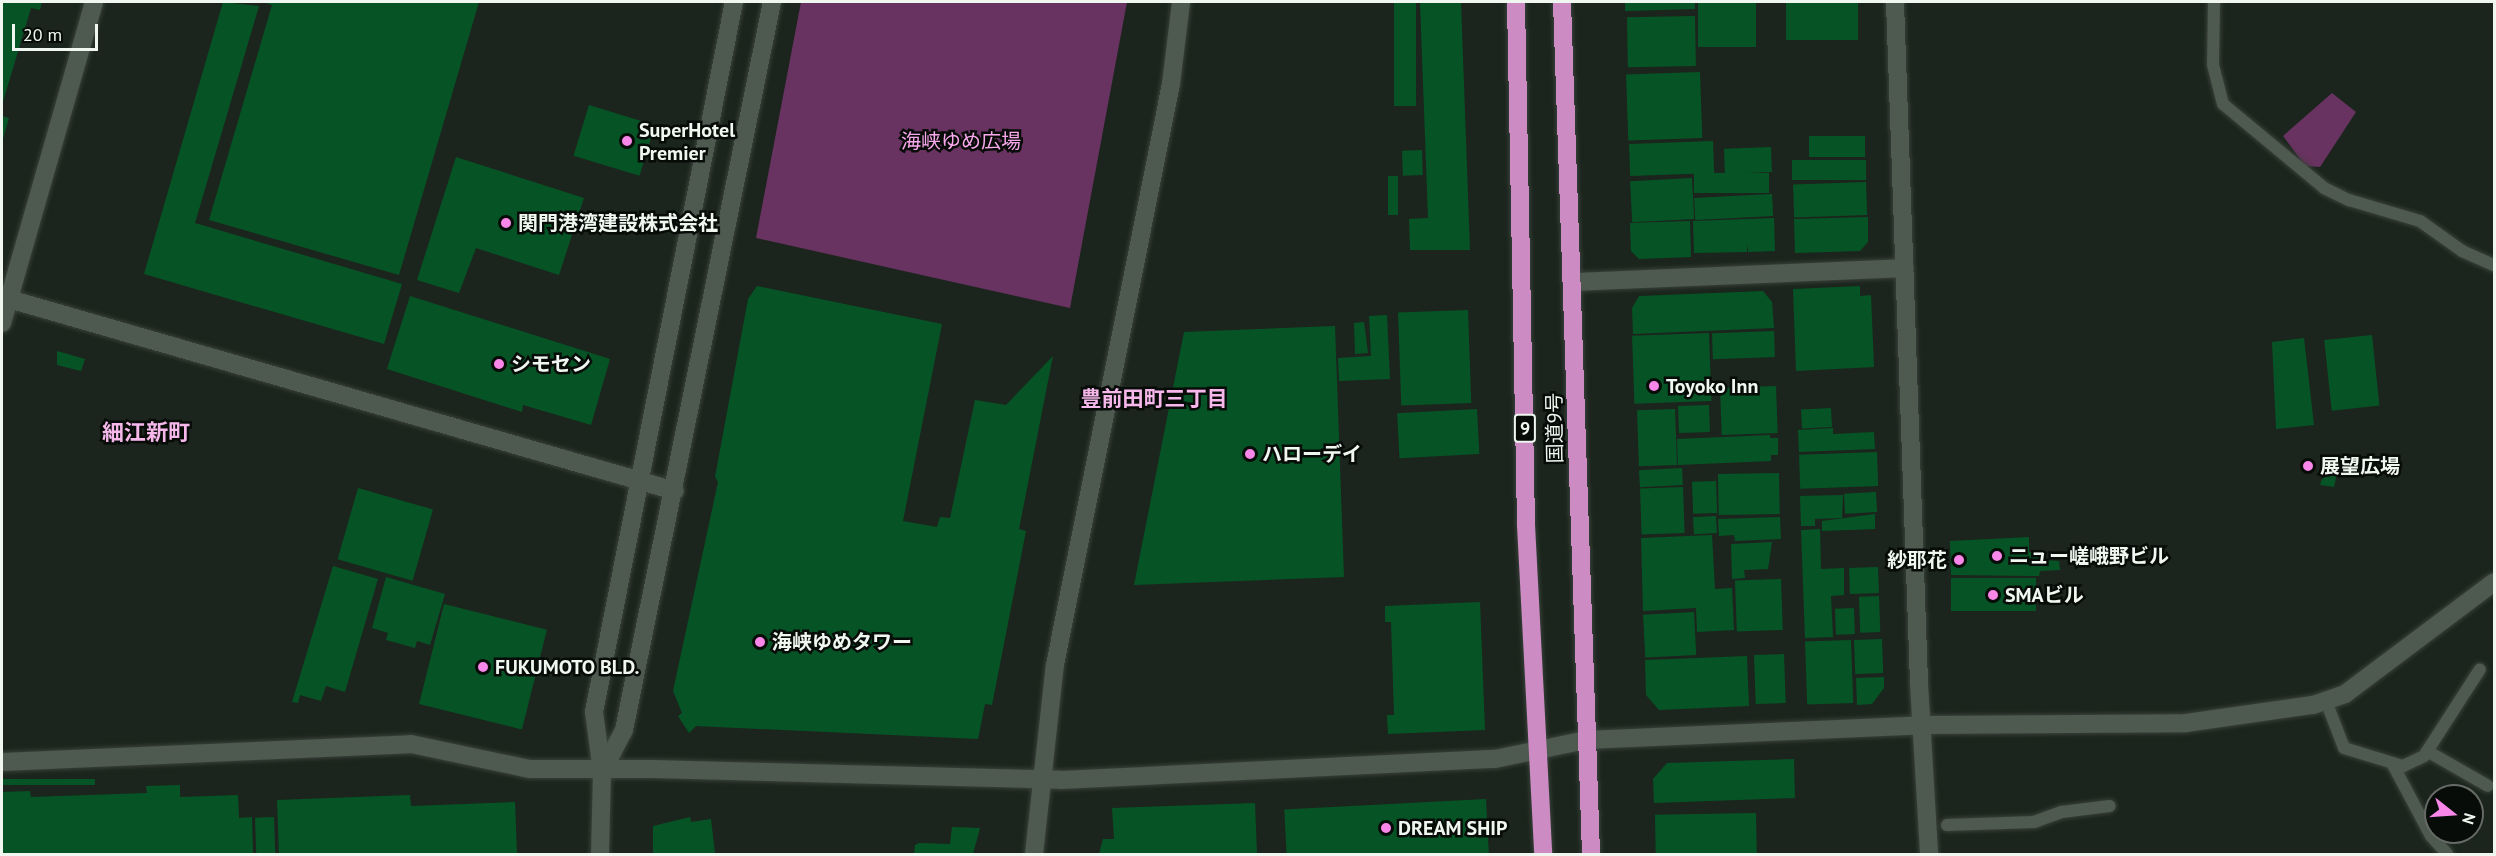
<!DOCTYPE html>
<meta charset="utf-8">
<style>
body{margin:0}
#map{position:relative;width:2496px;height:856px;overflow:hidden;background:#1b251d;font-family:"PT Sans","Noto Sans JP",sans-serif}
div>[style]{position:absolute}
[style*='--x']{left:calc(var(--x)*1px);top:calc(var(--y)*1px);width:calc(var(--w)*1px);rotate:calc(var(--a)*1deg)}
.green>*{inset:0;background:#683360}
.building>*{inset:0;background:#065425;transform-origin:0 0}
.roads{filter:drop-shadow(0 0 2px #39413a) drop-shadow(0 0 2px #39413a)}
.lane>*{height:12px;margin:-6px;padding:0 6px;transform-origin:6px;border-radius:6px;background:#4e5950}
.street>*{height:18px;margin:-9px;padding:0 9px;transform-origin:9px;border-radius:9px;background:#4e5950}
.secondary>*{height:18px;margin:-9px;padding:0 9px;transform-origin:9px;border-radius:9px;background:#4e5950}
.highway>*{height:18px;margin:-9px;padding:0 9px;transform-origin:9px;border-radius:9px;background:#cc8bc2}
.dots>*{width:16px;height:16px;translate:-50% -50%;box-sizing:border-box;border:3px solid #080c09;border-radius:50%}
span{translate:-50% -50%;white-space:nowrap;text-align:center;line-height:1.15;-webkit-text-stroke:5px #080c09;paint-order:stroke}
.shield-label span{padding:2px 4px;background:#080c09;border:2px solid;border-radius:4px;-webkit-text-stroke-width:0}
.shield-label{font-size:18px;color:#f0f7f1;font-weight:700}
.poi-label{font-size:20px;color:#f0f7f1;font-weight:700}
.left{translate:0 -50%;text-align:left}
.right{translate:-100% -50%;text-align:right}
.park-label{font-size:20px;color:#f9a8ec}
.street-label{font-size:20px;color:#f0f7f1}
.neighbourhood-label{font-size:21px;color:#f6b7eb;font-weight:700}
.quarter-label{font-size:22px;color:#f6b7eb;font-weight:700}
.frame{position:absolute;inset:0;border:3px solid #f0f7f1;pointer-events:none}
.north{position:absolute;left:2424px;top:784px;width:60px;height:60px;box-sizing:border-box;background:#080c09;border:2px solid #656a66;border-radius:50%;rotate:107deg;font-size:16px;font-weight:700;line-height:24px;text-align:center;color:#f0f7f1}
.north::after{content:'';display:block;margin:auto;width:21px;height:27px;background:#f987e9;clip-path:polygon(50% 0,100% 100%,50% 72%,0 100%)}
.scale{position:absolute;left:12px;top:24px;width:86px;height:27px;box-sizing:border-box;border:3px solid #f0f7f1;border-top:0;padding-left:8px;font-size:18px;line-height:21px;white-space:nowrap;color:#f0f7f1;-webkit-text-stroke:4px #080c09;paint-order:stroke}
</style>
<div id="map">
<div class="green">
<i style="clip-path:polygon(801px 2px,1127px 2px,1070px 308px,756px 238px)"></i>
<i style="clip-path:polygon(2332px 93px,2356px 112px,2320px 167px,2305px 166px,2283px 136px)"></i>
</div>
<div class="building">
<i style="clip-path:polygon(2px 2px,42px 2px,40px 10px,31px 8px,2px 105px)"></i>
<i style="clip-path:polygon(223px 2px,259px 6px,195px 223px,402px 284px,384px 344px,144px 274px)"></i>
<i style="clip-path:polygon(263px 2px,479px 2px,399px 275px,209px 220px,272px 5px)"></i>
<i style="left:1394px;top:2px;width:22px;height:104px"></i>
<i style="clip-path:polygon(1420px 2px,1461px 2px,1470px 250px,1410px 250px,1409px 219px,1428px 218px)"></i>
<i style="clip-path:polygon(1625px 2px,1695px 2px,1695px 9px,1625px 11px)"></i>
<i style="left:1698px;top:2px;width:58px;height:45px"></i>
<i style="left:1786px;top:2px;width:72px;height:38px"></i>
<i style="left:1695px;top:16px;width:50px;height:68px;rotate:89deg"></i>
<i style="left:1700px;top:72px;width:66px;height:74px;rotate:88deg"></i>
<i style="left:589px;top:105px;width:69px;height:53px;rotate:17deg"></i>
<i style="clip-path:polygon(2px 116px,9px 118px,2px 142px)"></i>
<i style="left:1865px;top:136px;width:21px;height:56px;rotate:90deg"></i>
<i style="left:1713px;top:141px;width:32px;height:84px;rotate:88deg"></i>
<i style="left:1771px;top:147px;width:25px;height:47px;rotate:88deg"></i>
<i style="left:1422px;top:150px;width:25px;height:20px;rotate:88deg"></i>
<i style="clip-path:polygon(456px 157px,584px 198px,559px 275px,476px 248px,459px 293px,417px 280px)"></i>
<i style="left:1866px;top:160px;width:20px;height:74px;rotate:90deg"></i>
<i style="left:1769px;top:173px;width:20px;height:75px;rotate:90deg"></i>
<i style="left:1388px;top:176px;width:10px;height:39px"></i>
<i style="left:1692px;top:178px;width:41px;height:62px;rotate:87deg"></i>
<i style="left:1866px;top:182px;width:33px;height:73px;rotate:88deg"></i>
<i style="left:1772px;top:194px;width:22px;height:78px;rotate:87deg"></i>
<i style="clip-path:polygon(1868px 217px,1868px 242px,1860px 251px,1795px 253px,1794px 219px)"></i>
<i style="clip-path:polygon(1774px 218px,1775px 251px,1748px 252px,1747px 243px,1747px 252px,1694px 253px,1693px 221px)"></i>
<i style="clip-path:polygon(1690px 221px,1691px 257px,1639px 259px,1631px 251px,1630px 223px)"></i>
<i style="clip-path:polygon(757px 286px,942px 324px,903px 521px,937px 527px,940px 517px,950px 518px,975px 400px,1006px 405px,1053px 356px,1019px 529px,1026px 531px,992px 705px,985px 704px,978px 739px,696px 726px,689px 733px,678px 716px,682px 713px,673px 691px,718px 482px,715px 477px,748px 299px)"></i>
<i style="clip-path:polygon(1860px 286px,1860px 296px,1871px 295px,1874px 367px,1796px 371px,1793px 289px)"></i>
<i style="clip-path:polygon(1763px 291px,1772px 302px,1774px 328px,1633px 334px,1632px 308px,1639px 296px)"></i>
<i style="clip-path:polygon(410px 296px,610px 359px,591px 425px,523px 405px,522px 412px,387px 369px)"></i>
<i style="left:1468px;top:310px;width:93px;height:70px;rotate:88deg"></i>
<i style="clip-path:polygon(1387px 315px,1390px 379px,1339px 381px,1338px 358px,1371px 356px,1369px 316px)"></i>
<i style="clip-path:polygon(1364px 322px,1368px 353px,1355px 354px,1354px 323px)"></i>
<i style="clip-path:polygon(1335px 326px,1344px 577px,1134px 585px,1184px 332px)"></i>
<i style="left:1774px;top:331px;width:26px;height:62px;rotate:88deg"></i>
<i style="left:1709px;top:333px;width:68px;height:77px;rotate:88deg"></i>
<i style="left:2372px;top:335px;width:71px;height:48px;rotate:84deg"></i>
<i style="clip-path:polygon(2304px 338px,2314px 425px,2276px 429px,2272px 342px)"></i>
<i style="clip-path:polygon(57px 351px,85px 359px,81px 371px,57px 365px)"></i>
<i style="left:1776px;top:386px;width:47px;height:56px;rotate:88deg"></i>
<i style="left:1709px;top:405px;width:27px;height:31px;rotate:88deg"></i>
<i style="left:1831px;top:408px;width:19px;height:30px;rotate:87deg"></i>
<i style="left:1477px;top:409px;width:45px;height:80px;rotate:87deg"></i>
<i style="left:1675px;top:409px;width:56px;height:38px;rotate:88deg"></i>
<i style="clip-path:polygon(1833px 428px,1833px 434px,1874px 432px,1875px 449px,1799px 452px,1798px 430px)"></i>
<i style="clip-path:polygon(1770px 435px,1770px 438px,1778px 438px,1778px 455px,1771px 455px,1771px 461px,1678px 465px,1677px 439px)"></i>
<i style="left:1877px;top:452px;width:34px;height:78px;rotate:88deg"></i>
<i style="left:1682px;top:468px;width:17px;height:43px;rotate:87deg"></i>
<i style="left:1779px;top:473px;width:41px;height:61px;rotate:89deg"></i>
<i style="clip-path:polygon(2324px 473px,2337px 474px,2334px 487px,2320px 485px)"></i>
<i style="left:1716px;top:481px;width:32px;height:24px;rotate:88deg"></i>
<i style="left:1683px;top:487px;width:46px;height:43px;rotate:88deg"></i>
<i style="left:358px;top:488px;width:78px;height:74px;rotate:16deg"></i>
<i style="left:1876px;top:492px;width:20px;height:32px;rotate:87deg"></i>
<i style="clip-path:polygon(1843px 495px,1842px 518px,1815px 519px,1815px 526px,1801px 526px,1800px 496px)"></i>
<i style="clip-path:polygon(1875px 514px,1875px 529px,1822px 531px,1822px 521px)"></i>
<i style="left:1716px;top:516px;width:17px;height:23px;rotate:87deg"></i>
<i style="clip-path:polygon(1780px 517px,1781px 539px,1735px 541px,1734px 535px,1719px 536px,1718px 519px)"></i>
<i style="clip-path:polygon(1820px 529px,1821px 569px,1844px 568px,1844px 595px,1831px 596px,1833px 637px,1805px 638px,1801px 530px)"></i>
<i style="clip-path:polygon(1712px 535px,1715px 589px,1732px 588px,1734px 630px,1697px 632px,1696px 608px,1643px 611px,1641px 538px)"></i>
<i style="clip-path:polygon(2029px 537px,2029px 552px,2043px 552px,2043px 560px,2059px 561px,2060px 570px,2040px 571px,2039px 576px,1951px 575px,1950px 541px)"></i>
<i style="clip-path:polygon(1772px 542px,1768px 569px,1744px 570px,1745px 578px,1732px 579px,1731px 544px)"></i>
<i style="clip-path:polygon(333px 566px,378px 579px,345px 692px,326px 686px,321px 701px,300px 695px,298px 703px,292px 702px)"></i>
<i style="left:1878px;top:567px;width:26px;height:29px;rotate:88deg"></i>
<i style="clip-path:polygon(386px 577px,445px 594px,430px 645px,417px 641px,415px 648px,386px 640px,388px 633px,372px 628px)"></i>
<i style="left:2036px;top:578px;width:33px;height:85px;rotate:90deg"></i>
<i style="left:1781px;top:579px;width:51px;height:46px;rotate:88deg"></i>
<i style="left:1879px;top:596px;width:36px;height:20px;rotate:88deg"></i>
<i style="clip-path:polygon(1480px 602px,1485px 730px,1388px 734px,1387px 715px,1394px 715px,1391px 622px,1385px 622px,1385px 606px)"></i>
<i style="left:444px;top:604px;width:106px;height:103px;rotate:14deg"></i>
<i style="left:1854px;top:608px;width:26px;height:19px;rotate:88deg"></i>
<i style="left:1694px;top:612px;width:43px;height:51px;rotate:87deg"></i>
<i style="left:1882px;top:639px;width:34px;height:28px;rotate:88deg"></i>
<i style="left:1851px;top:640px;width:63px;height:46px;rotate:88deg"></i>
<i style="left:1784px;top:654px;width:49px;height:30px;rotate:88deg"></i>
<i style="clip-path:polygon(1747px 656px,1749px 706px,1659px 710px,1646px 695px,1645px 660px)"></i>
<i style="clip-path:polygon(1884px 677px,1884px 688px,1872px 704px,1857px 705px,1856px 678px)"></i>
<i style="clip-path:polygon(1794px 759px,1795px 798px,1654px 803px,1653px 779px,1667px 763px)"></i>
<i style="left:95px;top:779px;width:6px;height:93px;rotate:90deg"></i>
<i style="clip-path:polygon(180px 785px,180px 797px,238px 795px,239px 818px,252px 817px,253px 854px,2px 854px,2px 792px,30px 791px,31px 797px,147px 793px,146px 786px)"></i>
<i style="clip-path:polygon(410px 795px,411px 806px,515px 802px,517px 854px,279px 854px,277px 800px)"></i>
<i style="left:1486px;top:799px;width:55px;height:202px;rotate:87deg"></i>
<i style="clip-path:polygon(1255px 803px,1257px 854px,1099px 854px,1103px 839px,1114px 839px,1112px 808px)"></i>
<i style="left:1756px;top:813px;width:41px;height:101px;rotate:89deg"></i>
<i style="left:274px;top:817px;width:37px;height:19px;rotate:88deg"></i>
<i style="clip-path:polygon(690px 817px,691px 822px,711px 819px,715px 854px,653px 854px,653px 826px)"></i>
<i style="clip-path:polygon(952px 827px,980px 828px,973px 854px,914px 854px,915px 845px,919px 843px,950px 844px)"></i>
</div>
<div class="roads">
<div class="lane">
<i style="--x:2214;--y:2;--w:63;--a:90.9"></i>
<i style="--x:2213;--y:65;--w:40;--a:75.6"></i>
<i style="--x:2223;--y:104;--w:131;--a:39.7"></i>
<i style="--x:2324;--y:188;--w:28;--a:26"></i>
<i style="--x:2349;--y:200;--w:74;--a:16.5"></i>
<i style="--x:2420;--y:221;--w:52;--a:35.5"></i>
<i style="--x:2462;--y:251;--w:35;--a:24"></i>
<i style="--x:2326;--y:701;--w:50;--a:69"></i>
<i style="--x:2344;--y:748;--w:62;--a:17"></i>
<i style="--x:2403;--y:766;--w:23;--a:-25"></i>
<i style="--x:2424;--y:756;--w:103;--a:-57.2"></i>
<i style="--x:2427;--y:751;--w:70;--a:29.8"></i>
<i style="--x:2392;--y:763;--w:83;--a:61.9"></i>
<i style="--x:2431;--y:836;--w:24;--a:48"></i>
<i style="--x:1947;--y:825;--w:87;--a:-2"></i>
<i style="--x:2034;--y:822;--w:30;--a:-20"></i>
<i style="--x:2062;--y:812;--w:48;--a:-7.1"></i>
</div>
<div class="street">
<i style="--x:1574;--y:282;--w:331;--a:-2.4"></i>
<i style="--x:1924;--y:725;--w:262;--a:-0.4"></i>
<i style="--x:2186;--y:723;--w:128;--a:-8.1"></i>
<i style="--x:2313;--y:705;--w:34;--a:-19"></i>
<i style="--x:2345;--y:694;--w:186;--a:-36.9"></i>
</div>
<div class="secondary">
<i style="--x:1895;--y:2;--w:682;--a:87.98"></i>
<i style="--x:1919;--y:684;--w:170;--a:86.6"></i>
<i style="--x:9;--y:299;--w:693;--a:16.08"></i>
<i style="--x:2;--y:323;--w:334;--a:-74"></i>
<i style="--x:2;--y:762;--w:409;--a:-2.5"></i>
<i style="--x:411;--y:744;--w:122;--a:11.9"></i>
<i style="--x:530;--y:769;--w:123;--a:0"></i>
<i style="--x:653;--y:769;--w:408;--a:1.5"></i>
<i style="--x:1061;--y:780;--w:435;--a:-2.8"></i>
<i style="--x:1495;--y:759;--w:93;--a:-11.8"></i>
<i style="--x:1586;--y:740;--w:338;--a:-2.5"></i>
<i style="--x:602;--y:772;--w:47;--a:-62.4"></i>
<i style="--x:624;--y:730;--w:743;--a:-78.51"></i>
<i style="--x:600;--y:854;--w:82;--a:-88.6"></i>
<i style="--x:602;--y:772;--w:61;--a:-97.6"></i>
<i style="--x:594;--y:712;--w:724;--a:-78.85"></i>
<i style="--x:1034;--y:854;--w:190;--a:-83.7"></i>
<i style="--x:1055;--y:665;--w:592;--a:-78.71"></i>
<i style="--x:1171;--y:84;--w:83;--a:-83"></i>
</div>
<div class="highway">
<i style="--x:1516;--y:2;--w:523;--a:88.9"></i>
<i style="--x:1526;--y:525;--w:329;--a:87"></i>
<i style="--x:1562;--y:2;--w:852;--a:88.05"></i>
</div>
</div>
<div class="dots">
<i style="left:627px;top:141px;background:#f987e9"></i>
<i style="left:506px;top:223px;background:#f987e9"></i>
<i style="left:499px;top:364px;background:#f987e9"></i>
<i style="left:1654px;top:386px;background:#f987e9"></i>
<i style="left:1250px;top:454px;background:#f987e9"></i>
<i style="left:2308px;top:466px;background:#f987e9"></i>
<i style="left:1997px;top:556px;background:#f987e9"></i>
<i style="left:1959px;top:560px;background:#f987e9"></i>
<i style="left:1993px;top:595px;background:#f987e9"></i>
<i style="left:760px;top:642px;background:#f987e9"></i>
<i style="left:483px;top:667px;background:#f987e9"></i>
<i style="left:1386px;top:828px;background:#f987e9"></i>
</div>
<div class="shield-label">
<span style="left:1525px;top:428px">9</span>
</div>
<div class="poi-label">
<span class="left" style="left:639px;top:142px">SuperHotel<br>Premier</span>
<span class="left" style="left:518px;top:223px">関門港湾建設株式会社</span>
<span class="left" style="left:511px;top:364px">シモセン</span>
<span class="left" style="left:1666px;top:386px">Toyoko Inn</span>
<span class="left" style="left:1262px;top:454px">ハローデイ</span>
<span class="left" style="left:2320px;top:466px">展望広場</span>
<span class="left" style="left:2009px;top:556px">ニュー嵯峨野ビル</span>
<span class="right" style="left:1947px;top:560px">紗耶花</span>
<span class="left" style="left:2005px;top:595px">SMAビル</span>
<span class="left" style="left:772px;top:642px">海峡ゆめタワー</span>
<span class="left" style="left:495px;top:667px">FUKUMOTO BLD.</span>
<span class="left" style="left:1398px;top:828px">DREAM SHIP</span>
</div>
<div class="park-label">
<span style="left:961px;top:141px">海峡ゆめ広場</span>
</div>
<div class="street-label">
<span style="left:1555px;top:428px;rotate:-91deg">国道9号</span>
</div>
<div class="neighbourhood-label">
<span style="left:1154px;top:399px">豊前田町三丁目</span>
</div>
<div class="quarter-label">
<span style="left:146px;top:433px">細江新町</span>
</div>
<div class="frame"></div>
<div class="north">N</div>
<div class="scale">20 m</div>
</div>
